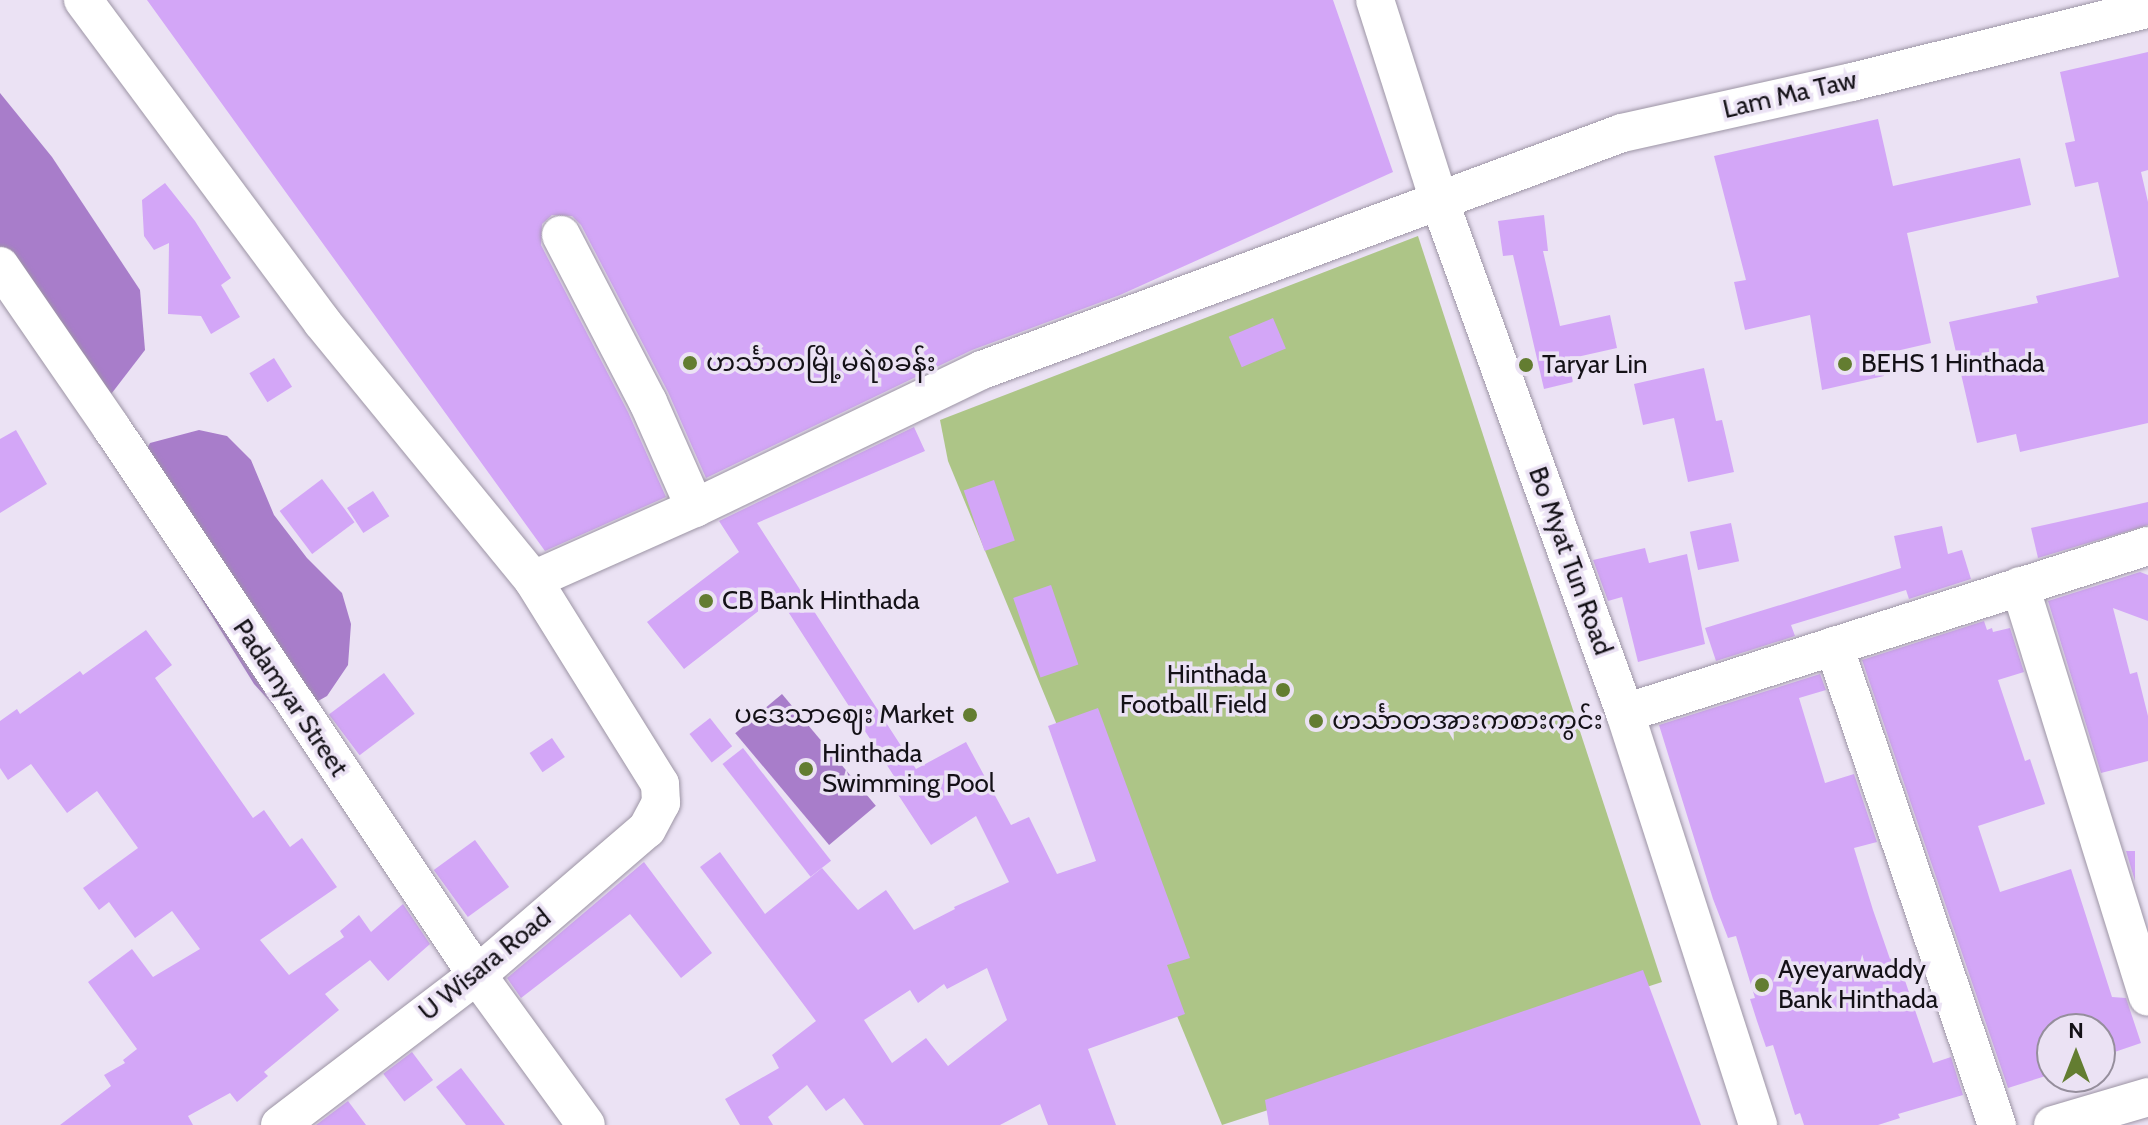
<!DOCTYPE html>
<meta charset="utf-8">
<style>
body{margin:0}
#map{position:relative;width:2148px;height:1125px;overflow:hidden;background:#ebe2f4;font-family:Cabin,"Noto Sans Myanmar",sans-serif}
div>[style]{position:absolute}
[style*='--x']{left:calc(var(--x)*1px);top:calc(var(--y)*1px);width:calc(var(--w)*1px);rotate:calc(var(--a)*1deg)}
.green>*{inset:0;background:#adc587}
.water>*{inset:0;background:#a87dca;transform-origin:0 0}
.building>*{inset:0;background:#d3a6f7;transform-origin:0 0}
.roads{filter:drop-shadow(0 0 2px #9d95a5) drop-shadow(0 0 2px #9d95a5)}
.minor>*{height:38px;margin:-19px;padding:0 19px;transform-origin:19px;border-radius:19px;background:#fff}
.dots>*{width:22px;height:22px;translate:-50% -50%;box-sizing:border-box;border:4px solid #ebe2f4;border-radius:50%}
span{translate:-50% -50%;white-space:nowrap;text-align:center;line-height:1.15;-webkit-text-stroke:7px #ebe2f4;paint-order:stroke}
.street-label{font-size:26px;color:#141117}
.poi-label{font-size:26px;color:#141117}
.left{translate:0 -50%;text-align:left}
.right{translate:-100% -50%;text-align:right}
.north{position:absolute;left:2036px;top:1013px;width:80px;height:80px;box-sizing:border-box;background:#ebe2f4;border:2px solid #958e9c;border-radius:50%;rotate:0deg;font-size:22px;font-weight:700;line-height:32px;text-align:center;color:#141117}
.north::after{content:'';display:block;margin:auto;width:28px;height:36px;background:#637d31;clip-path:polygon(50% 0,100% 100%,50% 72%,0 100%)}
</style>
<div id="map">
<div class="green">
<i style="clip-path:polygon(1418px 236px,1662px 982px,1222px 1125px,948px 461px,940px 420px)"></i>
</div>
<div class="water">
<i style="clip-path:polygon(0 93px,52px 157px,140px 290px,145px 350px,105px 402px,0 261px)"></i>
<i style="clip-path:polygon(199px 430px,227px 436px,251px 460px,274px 515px,307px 558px,342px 593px,351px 624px,348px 665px,327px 696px,286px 719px,254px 684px,140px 500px,132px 478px,150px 443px)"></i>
<i style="left:782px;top:694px;width:146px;height:61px;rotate:50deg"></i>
</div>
<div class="building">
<i style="clip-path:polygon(147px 0,1333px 0,1393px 172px,1120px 295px,972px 350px,706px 478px,668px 392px,581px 225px,572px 216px,552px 215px,542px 224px,541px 245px,628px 412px,666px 497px,545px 551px)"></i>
<i style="clip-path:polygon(2148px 52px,2148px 170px,2141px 172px,2148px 202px,2148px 423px,2020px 452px,2016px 434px,1977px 443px,1949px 322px,2038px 303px,2036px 296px,2119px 277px,2098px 182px,2075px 187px,2065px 143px,2075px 141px,2060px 72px)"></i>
<i style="clip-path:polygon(1878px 119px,1893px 186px,2020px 158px,2031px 205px,1907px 233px,1931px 343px,1879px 355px,1884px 376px,1822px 390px,1810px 315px,1745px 330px,1734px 282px,1746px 280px,1714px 156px)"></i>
<i style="clip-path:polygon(165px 183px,195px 221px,231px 278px,221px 285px,240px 317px,211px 334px,201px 316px,168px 314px,169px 243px,154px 250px,144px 236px,142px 200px)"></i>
<i style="clip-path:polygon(1544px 215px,1548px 251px,1543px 251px,1560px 326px,1610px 315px,1617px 348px,1568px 359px,1573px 382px,1544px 389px,1513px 255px,1503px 256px,1498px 221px)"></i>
<i style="left:1273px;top:318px;width:33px;height:48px;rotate:67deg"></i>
<i style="left:274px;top:358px;width:34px;height:29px;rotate:58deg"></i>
<i style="clip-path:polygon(1704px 368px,1716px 421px,1722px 420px,1734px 472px,1688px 482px,1674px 418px,1643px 425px,1634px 384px)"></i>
<i style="clip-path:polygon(evenodd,914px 427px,925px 451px,757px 523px,916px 769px,966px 742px,1011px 825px,1029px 817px,1057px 874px,1096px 861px,1048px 726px,1098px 708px,1190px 958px,1167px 965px,1185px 1014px,1088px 1049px,1116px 1125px,1048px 1125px,1040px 1104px,1000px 1125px,864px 1125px,844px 1098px,826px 1111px,807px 1085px,768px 1117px,773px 1125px,740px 1125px,725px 1099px,779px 1068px,772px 1055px,816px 1021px,700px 867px,720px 852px,765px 914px,822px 868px,858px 910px,886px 890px,914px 930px,955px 909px,954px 907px,1009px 882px,976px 816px,931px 845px,895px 790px,901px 787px,778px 596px,684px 669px,647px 622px,739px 552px,719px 521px,914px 427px,987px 968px,1007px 1020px,948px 1066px,926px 1038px,892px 1063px,864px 1020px,910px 990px,918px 1003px,944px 984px,947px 989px,987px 968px)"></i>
<i style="clip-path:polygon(16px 430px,47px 484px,0 513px,0 439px)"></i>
<i style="left:322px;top:479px;width:54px;height:53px;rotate:53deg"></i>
<i style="left:994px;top:480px;width:64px;height:32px;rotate:71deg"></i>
<i style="left:373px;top:491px;width:30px;height:31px;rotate:57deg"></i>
<i style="clip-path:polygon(2148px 502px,2148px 525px,2038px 558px,2031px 528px)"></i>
<i style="left:1731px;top:523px;width:39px;height:42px;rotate:78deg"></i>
<i style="clip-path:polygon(1942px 526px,1948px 554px,1962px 550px,1971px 579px,1909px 599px,1906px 590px,1791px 625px,1795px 636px,1716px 661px,1705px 628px,1901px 568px,1894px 536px)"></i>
<i style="clip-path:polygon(1645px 548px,1649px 563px,1687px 554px,1705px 644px,1638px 662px,1622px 597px,1608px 601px,1593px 560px)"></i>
<i style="clip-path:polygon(2140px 572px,2148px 575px,2148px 621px,2113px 608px,2130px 674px,2137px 672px,2148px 716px,2148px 761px,2101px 773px,2048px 601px)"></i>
<i style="left:1051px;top:585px;width:84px;height:40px;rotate:71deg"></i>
<i style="clip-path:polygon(1984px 621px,1987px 630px,1992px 628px,1993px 632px,2010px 628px,2024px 672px,1998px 680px,2025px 761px,2030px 759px,2045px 804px,1978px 826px,2000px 892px,2071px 869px,2112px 997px,2126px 998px,2141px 1043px,2100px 1057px,2100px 1029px,2052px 1029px,2052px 1074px,2008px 1088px,1862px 660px)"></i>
<i style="clip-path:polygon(146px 630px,172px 665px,155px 678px,253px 818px,264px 810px,290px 847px,302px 838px,337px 887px,260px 940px,289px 975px,344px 937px,340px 931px,359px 915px,371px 932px,403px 904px,430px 944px,388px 981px,370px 960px,325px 994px,339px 1010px,264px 1072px,268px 1076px,237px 1102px,230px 1093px,188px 1116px,193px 1125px,60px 1125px,111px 1086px,104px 1075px,125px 1063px,123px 1060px,137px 1049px,88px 982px,132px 949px,153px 977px,200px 949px,172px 911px,135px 938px,109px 902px,99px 910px,83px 888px,138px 848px,97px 791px,67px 813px,31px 764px,8px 780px,0 768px,0 721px,17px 709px,20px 714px,80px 671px,83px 675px)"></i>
<i style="left:384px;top:673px;width:51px;height:69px;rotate:53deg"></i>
<i style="clip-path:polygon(1820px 674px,1826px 690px,1799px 698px,1825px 783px,1854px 774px,1877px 842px,1854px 848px,1873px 910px,1890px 959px,1897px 957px,1933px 1063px,1951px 1057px,1963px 1095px,1898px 1114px,1900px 1118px,1878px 1125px,1804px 1125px,1800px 1113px,1795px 1115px,1773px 1045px,1766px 1047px,1757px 1021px,1750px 999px,1755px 998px,1736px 936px,1728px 938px,1713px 899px,1659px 725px)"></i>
<i style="left:710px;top:718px;width:36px;height:26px;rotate:52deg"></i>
<i style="left:552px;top:738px;width:23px;height:27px;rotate:56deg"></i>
<i style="left:743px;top:748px;width:143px;height:26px;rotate:52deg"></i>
<i style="left:475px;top:840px;width:58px;height:51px;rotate:54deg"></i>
<i style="clip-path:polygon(2126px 851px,2135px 851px,2135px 881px)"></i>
<i style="clip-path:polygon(644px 862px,712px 953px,681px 978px,630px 914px,521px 998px,507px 978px)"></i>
<i style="clip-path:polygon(1643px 970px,1701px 1125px,1269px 1125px,1265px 1100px)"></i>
<i style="left:412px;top:1052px;width:35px;height:36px;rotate:53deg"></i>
<i style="clip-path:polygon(461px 1068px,505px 1125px,466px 1125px,436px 1087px)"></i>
<i style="clip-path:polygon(348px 1101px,366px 1125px,316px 1125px)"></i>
</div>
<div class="roads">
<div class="minor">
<i style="--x:83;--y:0;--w:401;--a:53.4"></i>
<i style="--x:322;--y:322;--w:333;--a:50.7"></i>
<i style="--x:1375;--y:0;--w:210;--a:72.3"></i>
<i style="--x:1439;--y:200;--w:546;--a:70.07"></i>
<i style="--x:1625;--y:713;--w:433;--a:72.1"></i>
<i style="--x:561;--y:235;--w:188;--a:62.5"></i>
<i style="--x:648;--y:402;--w:116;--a:66.1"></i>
<i style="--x:0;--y:266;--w:196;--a:55.4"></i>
<i style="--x:111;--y:427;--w:659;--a:56.26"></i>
<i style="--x:477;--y:975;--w:185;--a:54"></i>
<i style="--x:2020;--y:586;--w:430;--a:72.7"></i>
<i style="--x:1834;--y:646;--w:506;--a:71.21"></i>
<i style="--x:1625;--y:713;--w:549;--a:-17.71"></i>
<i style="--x:280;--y:1125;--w:248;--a:-37.3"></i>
<i style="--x:477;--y:975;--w:224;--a:-40.7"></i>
<i style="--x:647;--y:829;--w:30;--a:-62"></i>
<i style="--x:661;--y:803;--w:19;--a:-93"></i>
<i style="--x:660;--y:784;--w:240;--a:-121.9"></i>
<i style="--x:533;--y:580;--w:177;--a:-24"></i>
<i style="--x:695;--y:508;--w:318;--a:-25.7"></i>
<i style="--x:982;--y:370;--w:682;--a:-20.32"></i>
<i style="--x:1622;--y:133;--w:236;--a:-12.5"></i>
<i style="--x:1852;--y:82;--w:305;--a:-13.9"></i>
<i style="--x:2053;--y:1125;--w:99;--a:-16.4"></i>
</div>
</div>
<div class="dots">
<i style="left:690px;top:363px;background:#637d31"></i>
<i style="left:1845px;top:364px;background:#637d31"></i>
<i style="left:1526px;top:365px;background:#637d31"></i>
<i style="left:706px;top:601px;background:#637d31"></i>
<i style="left:1283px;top:690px;background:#637d31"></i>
<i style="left:970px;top:715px;background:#637d31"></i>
<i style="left:1316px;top:721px;background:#637d31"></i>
<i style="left:806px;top:769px;background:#637d31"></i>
<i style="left:1762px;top:985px;background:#637d31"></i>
</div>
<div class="street-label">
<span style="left:1790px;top:95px;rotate:-13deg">Lam Ma Taw</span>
<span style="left:1570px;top:561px;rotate:70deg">Bo Myat Tun Road</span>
<span style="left:290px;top:698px;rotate:56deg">Padamyar Street</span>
<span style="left:485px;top:965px;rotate:-39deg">U Wisara Road</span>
</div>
<div class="poi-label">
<span class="left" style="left:706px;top:363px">ဟင်္သာတမြို့မရဲစခန်း</span>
<span class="left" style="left:1861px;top:364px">BEHS 1 Hinthada</span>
<span class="left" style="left:1542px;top:365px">Taryar Lin</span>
<span class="left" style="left:722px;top:601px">CB Bank Hinthada</span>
<span class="right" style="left:1267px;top:690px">Hinthada<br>Football Field</span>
<span class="right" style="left:954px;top:715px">ပဒေသာဈေး Market</span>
<span class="left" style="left:1332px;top:721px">ဟင်္သာတအားကစားကွင်း</span>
<span class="left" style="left:822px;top:769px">Hinthada<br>Swimming Pool</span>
<span class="left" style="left:1778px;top:985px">Ayeyarwaddy<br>Bank Hinthada</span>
</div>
<div class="north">N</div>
</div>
